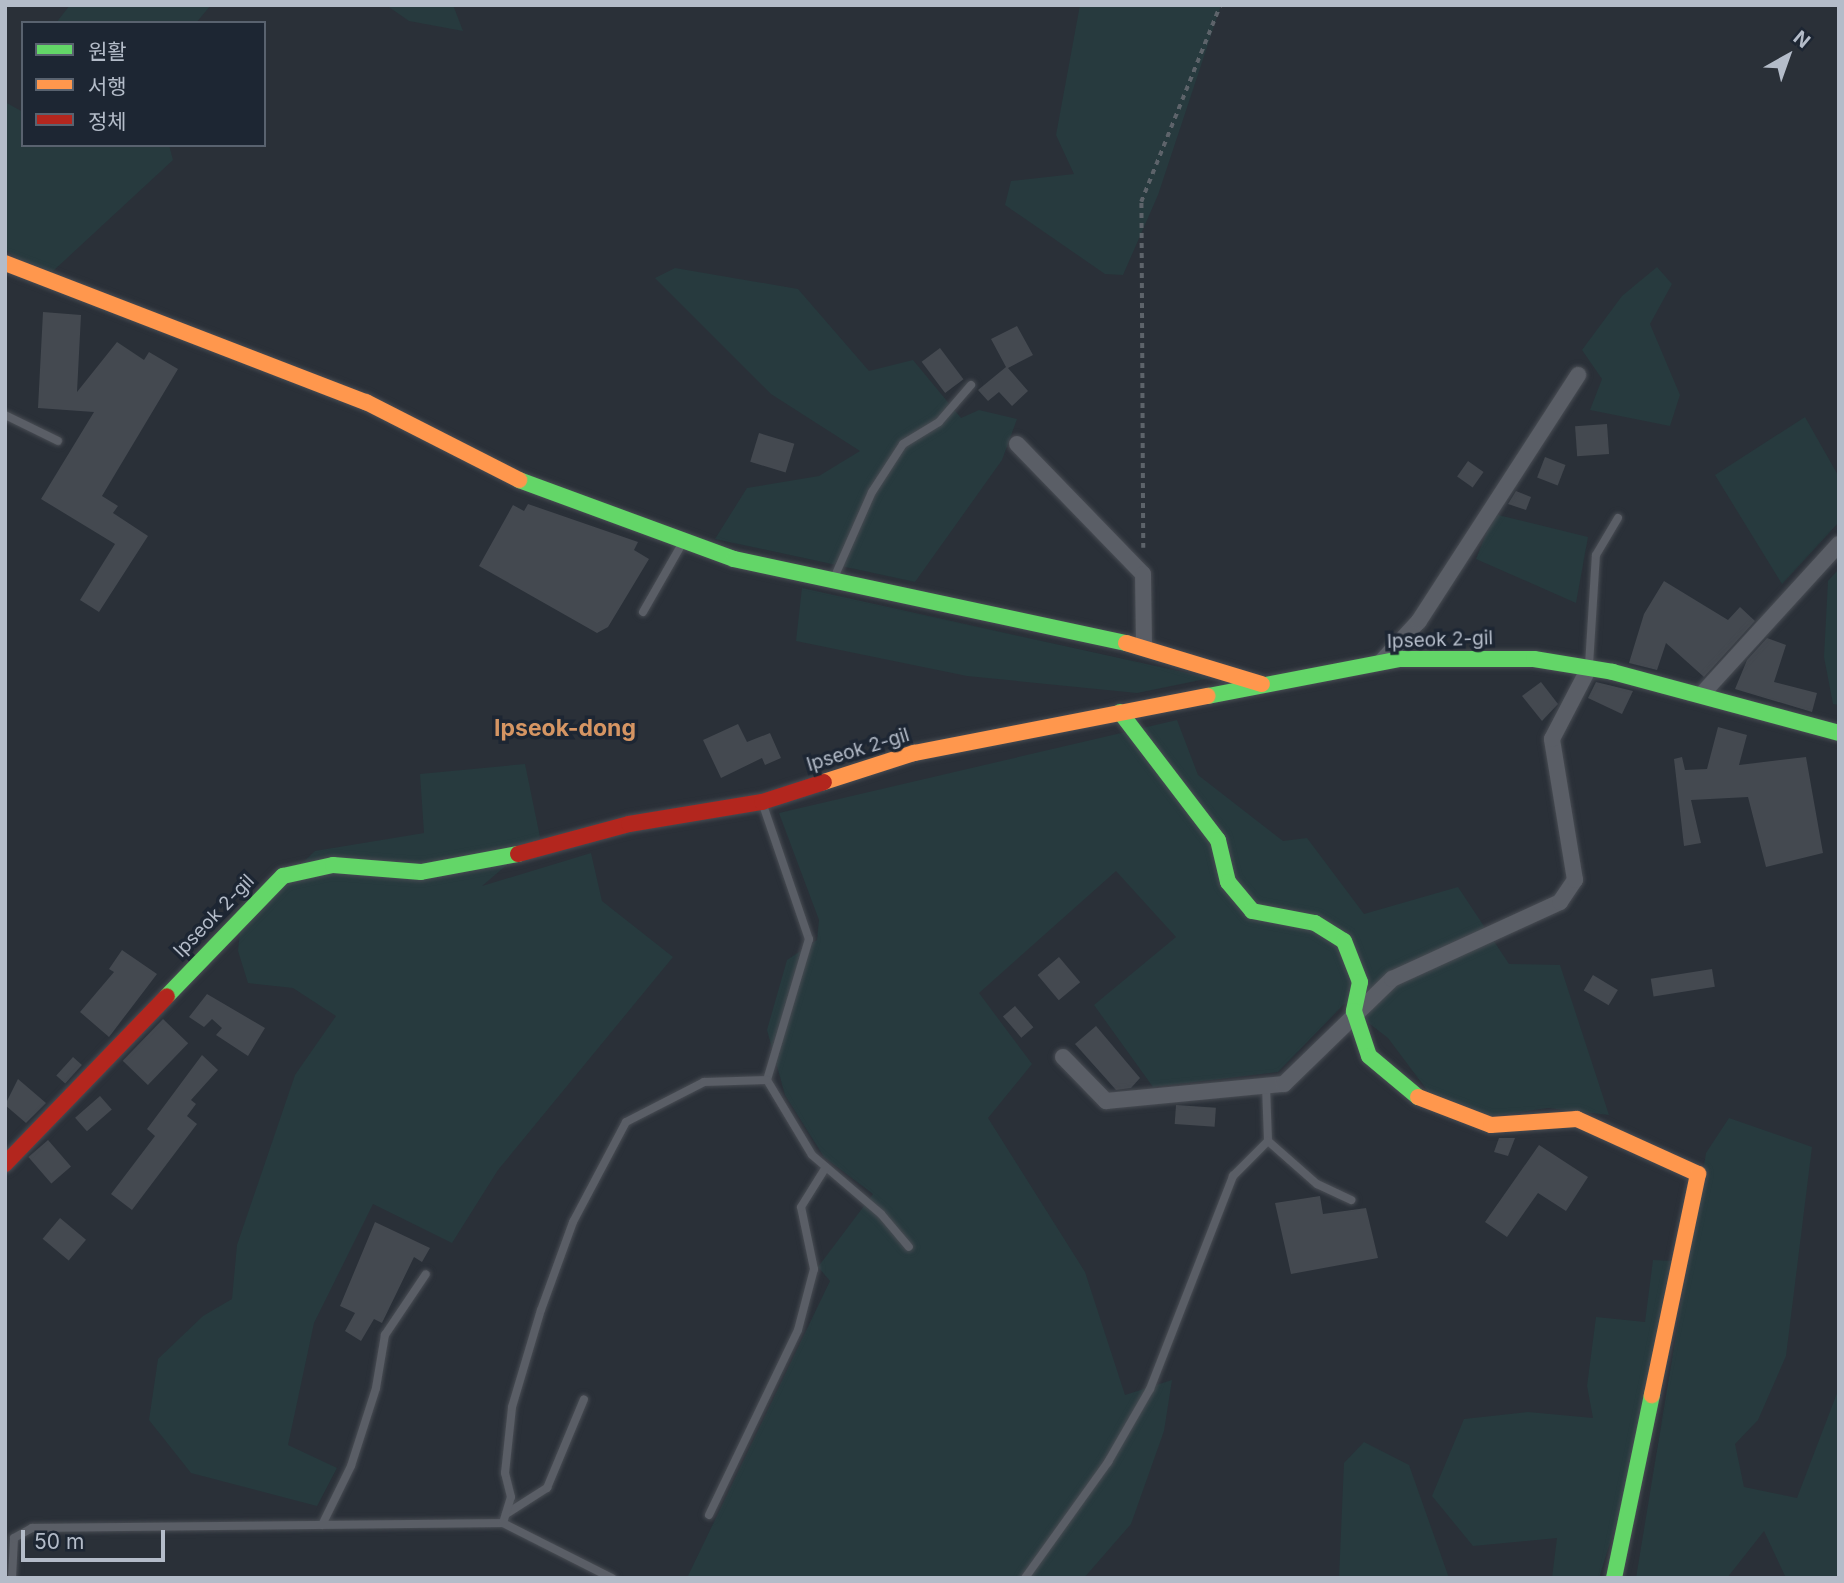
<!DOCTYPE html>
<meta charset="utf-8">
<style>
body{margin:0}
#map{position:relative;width:1844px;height:1583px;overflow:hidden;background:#2a3038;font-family:Inter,"Noto Sans KR",sans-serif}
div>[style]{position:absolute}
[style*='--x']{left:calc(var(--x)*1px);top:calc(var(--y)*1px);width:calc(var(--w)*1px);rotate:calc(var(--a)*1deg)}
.green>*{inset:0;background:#273a3e}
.building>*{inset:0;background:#444950;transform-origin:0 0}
.path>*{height:3.5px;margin-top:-1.75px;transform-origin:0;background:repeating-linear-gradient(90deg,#5d636a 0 5px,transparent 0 10px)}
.roads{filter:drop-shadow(0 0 2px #484c53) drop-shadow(0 0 2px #484c53)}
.lane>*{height:8px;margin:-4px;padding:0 4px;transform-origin:4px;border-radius:4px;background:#5a5e66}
.street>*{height:16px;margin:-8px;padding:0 8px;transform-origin:8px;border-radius:8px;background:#5a5e66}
.fast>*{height:16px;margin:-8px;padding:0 8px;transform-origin:8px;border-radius:8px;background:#63d668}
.slow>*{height:16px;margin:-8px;padding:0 8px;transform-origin:8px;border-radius:8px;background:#ff974d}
.jam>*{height:16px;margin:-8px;padding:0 8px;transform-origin:8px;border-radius:8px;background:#b3261e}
span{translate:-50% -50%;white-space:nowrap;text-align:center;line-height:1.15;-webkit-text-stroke:7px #1d2633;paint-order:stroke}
.street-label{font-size:19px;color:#b4bcc9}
.quarter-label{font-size:23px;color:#d59563;font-weight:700}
.frame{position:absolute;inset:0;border:7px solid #b4bcc9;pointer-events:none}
.legend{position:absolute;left:21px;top:21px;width:245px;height:126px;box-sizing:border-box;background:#1d2633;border:2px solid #59626f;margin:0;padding:9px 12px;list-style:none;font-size:21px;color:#b4bcc9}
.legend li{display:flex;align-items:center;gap:14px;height:35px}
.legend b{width:35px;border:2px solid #59626f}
.north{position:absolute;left:1753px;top:21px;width:70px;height:70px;-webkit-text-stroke:5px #1d2633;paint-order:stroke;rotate:40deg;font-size:19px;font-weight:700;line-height:28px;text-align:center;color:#b4bcc9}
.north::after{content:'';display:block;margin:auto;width:24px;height:32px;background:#b4bcc9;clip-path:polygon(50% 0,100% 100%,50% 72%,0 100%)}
.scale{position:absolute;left:21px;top:1530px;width:144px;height:32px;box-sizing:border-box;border:4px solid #b4bcc9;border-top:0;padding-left:9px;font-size:21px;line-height:24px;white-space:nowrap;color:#b4bcc9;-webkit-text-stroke:5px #1d2633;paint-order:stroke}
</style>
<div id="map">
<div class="green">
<i style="clip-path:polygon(70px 5px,211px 5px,196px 23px,56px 23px)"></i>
<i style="clip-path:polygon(386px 5px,453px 5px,463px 31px,409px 21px)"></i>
<i style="clip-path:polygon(1080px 5px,1221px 5px,1158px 195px,1123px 275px,1105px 274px,1005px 205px,1011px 181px,1074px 174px,1056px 135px)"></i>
<i style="clip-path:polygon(5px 102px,23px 112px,23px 145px,169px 145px,173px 160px,52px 272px,19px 260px,5px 249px)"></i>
<i style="clip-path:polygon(1657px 267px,1672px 284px,1650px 324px,1680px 395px,1670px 426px,1590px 410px,1602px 379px,1582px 350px,1622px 296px)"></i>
<i style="clip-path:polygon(675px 268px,798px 289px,869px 371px,913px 360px,961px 418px,979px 410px,1017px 419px,1002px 460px,915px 582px,715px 539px,747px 488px,819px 476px,860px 451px,771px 394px,655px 278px)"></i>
<i style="clip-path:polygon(1805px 417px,1839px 477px,1839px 522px,1782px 584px,1715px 475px)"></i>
<i style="clip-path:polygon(1494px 514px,1588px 537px,1576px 603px,1476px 559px)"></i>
<i style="clip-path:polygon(1839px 569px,1839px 705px,1833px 704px,1824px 657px,1828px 581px)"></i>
<i style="clip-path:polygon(802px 588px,1210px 678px,1137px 693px,967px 676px,796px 641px)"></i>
<i style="clip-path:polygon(1177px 720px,1198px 775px,1283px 841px,1307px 838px,1364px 914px,1458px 887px,1509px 964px,1560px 965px,1609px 1115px,1548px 1108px,1486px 1117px,1433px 1098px,1388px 1038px,1344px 1004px,1278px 1072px,1153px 1087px,1094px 1005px,1176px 937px,1116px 871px,979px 993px,1032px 1064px,988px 1118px,1085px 1272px,1125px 1395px,1172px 1380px,1164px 1431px,1131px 1524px,1084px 1578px,687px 1578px,830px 1281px,818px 1267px,873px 1194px,824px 1157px,785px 1095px,767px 1030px,787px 960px,817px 940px,819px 920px,779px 813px)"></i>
<i style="clip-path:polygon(525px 764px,540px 837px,482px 886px,591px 853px,602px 901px,673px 957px,498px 1170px,452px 1243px,373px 1204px,314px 1323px,288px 1445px,337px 1468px,317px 1506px,191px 1473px,149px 1420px,158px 1359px,203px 1316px,232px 1299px,237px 1245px,295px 1075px,336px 1016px,293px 988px,248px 983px,238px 951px,241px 921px,315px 851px,424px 833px,420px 774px)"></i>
<i style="clip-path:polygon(1729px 1118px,1812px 1147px,1786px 1356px,1758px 1420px,1735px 1444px,1744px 1487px,1797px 1498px,1839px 1388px,1839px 1578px,1786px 1578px,1764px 1531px,1727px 1578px,1636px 1578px,1706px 1153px)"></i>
<i style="clip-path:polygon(1653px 1260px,1673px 1261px,1629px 1482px,1599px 1578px,1552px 1578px,1557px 1538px,1473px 1546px,1432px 1496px,1464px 1419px,1528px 1412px,1593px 1418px,1587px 1386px,1596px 1317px,1645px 1322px)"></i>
<i style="clip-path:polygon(1364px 1442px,1409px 1465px,1449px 1578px,1339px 1578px,1344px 1463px)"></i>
</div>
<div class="building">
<i style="clip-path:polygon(43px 312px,81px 315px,77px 392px,117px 342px,144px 360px,149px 352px,178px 369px,102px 496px,118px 506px,113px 513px,148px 536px,99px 612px,80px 600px,115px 544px,41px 499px,94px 412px,38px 408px)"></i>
<i style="clip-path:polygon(1017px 326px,1033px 355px,1008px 368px,1028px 391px,1012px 406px,999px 392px,988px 401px,978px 390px,1006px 367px,991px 339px)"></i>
<i style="left:940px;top:348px;width:39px;height:23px;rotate:53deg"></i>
<i style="left:1607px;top:424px;width:30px;height:32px;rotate:86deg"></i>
<i style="left:759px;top:433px;width:37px;height:30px;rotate:17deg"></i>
<i style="left:1545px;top:457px;width:22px;height:22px;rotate:21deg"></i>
<i style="left:1468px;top:461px;width:19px;height:19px;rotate:35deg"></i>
<i style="clip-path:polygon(1516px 491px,1531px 497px,1526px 510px,1508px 504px)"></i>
<i style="clip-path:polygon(528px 504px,638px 542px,634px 550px,649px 559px,608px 627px,597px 633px,479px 566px,513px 505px,524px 511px)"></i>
<i style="clip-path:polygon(1664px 581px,1728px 620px,1740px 607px,1755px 621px,1704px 677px,1666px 643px,1657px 670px,1629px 663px,1644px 614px)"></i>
<i style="clip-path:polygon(1767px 638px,1786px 645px,1774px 682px,1817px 693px,1812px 712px,1735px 689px,1747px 660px)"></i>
<i style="clip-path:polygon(1541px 682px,1558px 704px,1542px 721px,1522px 696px)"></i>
<i style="clip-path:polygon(1596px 682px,1633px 691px,1622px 714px,1588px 698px)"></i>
<i style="clip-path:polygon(738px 724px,747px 742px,770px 733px,781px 758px,765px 765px,762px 758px,721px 778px,703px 740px)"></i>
<i style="clip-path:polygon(1718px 727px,1747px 735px,1739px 765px,1806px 757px,1823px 853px,1766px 867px,1748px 797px,1691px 800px,1701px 843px,1684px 846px,1674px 759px,1682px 757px,1685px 770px,1707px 769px)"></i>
<i style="clip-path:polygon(122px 950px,157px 974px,109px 1037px,80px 1012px,114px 972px,109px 969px)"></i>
<i style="left:1059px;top:957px;width:33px;height:28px;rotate:50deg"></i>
<i style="left:1712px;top:969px;width:18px;height:62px;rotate:81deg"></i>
<i style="left:1593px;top:975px;width:29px;height:18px;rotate:31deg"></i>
<i style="clip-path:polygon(207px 994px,265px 1028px,248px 1056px,216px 1035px,222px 1028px,212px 1019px,204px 1027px,189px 1017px)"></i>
<i style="left:1015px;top:1006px;width:28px;height:16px;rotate:49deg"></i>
<i style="left:163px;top:1019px;width:35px;height:58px;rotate:44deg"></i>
<i style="clip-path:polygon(1096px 1026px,1140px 1078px,1131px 1088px,1116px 1090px,1075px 1044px)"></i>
<i style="clip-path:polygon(202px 1055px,218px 1070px,191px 1100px,196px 1104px,187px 1116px,197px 1124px,132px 1210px,111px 1194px,155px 1136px,147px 1129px)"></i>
<i style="left:73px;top:1057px;width:12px;height:25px;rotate:42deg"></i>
<i style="clip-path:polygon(18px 1079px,46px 1103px,26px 1123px,5px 1105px)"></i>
<i style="left:100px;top:1096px;width:18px;height:33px;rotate:49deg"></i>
<i style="left:1176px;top:1105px;width:40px;height:19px;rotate:4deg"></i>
<i style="clip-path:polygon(1499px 1138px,1515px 1138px,1508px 1156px,1494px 1152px)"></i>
<i style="left:48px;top:1140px;width:35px;height:26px;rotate:49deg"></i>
<i style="clip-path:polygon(1539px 1145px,1588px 1177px,1566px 1211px,1538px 1193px,1507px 1237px,1485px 1222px)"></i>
<i style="clip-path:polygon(1320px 1196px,1323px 1214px,1366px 1208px,1378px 1258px,1291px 1274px,1275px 1203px)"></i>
<i style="left:60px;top:1218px;width:34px;height:27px;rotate:40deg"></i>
<i style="clip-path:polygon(375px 1222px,430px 1248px,422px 1262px,414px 1257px,382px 1323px,374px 1319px,361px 1341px,345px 1331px,355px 1313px,340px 1306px)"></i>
</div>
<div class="path">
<i style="--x:1143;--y:548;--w:346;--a:-90.3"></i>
<i style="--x:1141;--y:202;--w:212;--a:-68.1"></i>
</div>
<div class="roads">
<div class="lane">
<i style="--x:5;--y:415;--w:59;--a:26.1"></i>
<i style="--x:834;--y:578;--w:94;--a:-66.2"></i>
<i style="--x:872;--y:492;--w:57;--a:-57.1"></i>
<i style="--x:903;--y:444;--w:42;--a:-31.4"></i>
<i style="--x:939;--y:422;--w:49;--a:-49.1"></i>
<i style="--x:643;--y:612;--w:78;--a:-60.2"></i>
<i style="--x:1589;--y:665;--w:110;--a:-86.4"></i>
<i style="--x:1596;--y:555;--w:43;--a:-59.3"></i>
<i style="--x:762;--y:802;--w:145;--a:71.1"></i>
<i style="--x:809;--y:939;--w:147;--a:106.6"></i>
<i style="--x:767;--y:1080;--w:87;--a:59"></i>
<i style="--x:812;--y:1155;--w:91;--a:40.5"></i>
<i style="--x:881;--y:1214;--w:43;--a:49.7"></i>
<i style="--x:1266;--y:1086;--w:55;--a:87.9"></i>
<i style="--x:1268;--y:1141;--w:65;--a:41.3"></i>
<i style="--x:1317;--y:1184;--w:38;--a:25"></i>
<i style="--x:506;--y:1514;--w:49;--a:-32.4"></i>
<i style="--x:547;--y:1488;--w:96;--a:-67.4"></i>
<i style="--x:709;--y:1515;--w:205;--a:-64.3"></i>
<i style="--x:798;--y:1330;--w:63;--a:-75.3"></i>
<i style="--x:814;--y:1269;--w:63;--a:-101.8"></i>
<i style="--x:801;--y:1207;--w:47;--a:-58"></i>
<i style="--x:503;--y:1523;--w:27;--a:-73"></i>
<i style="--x:511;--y:1497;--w:25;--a:-104"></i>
<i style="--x:505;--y:1473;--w:66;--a:-83.9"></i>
<i style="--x:512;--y:1407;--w:101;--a:-73.4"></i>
<i style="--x:541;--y:1310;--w:94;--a:-70"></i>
<i style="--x:573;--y:1222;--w:113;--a:-62.1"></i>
<i style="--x:626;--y:1122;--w:88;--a:-27.1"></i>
<i style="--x:704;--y:1082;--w:63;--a:-1.8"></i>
<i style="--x:322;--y:1525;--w:66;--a:-63.8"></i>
<i style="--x:351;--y:1466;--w:82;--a:-72.2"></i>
<i style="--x:376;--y:1388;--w:54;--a:-80.4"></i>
<i style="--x:385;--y:1335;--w:73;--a:-56.1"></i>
<i style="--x:12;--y:1578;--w:40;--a:-87.1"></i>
<i style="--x:14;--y:1538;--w:21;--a:-29"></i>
<i style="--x:32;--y:1528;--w:471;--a:-0.6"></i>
<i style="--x:503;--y:1523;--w:122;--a:26.8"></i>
<i style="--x:1025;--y:1578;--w:143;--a:-54.4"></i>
<i style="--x:1108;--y:1462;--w:84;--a:-60.1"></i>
<i style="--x:1150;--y:1389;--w:229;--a:-68.7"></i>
<i style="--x:1233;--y:1176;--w:49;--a:-45"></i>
</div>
<div class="street">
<i style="--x:1017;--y:444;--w:181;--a:45.9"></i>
<i style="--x:1143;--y:574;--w:74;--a:89.2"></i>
<i style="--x:1381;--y:662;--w:56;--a:-47.2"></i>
<i style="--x:1419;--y:621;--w:293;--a:-57.1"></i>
<i style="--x:1702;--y:694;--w:203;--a:-47.6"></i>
<i style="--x:1063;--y:1057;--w:62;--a:45.7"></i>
<i style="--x:1106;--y:1101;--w:179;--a:-5.5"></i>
<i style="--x:1284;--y:1084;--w:151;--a:-44.2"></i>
<i style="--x:1392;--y:979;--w:185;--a:-24.6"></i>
<i style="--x:1560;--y:902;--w:27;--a:-56"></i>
<i style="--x:1575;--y:880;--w:143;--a:-99.3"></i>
<i style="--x:1552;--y:739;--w:80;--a:-62.5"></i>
</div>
<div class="fast">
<i style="--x:519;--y:480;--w:229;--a:20.2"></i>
<i style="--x:734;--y:559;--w:401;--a:12.1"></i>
<i style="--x:1208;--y:696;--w:197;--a:-10.9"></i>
<i style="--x:1401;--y:659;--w:133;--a:0"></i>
<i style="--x:1534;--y:659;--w:80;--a:9.3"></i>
<i style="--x:1613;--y:672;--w:234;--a:15.1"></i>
<i style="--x:1120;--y:712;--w:161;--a:52.6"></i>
<i style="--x:1218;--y:840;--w:43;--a:76.6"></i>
<i style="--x:1228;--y:882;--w:38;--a:50"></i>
<i style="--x:1252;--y:911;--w:64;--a:10.8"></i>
<i style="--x:1315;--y:923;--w:34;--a:32"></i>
<i style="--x:1344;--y:941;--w:44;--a:68.7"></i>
<i style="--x:1360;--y:982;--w:30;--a:102"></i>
<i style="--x:1354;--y:1011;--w:47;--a:71.6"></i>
<i style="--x:1369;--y:1056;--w:64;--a:39.9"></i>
<i style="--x:167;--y:996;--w:167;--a:-46"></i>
<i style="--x:283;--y:876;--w:51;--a:-12.4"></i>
<i style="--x:333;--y:865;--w:88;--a:4.5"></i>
<i style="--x:421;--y:872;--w:99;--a:-10.5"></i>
<i style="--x:1614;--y:1578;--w:187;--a:-78.3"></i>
</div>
<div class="slow">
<i style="--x:5;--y:263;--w:387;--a:21.1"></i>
<i style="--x:366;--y:402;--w:172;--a:27"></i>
<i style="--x:1126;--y:643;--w:142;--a:16.8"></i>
<i style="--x:824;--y:782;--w:95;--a:-17.9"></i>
<i style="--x:914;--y:753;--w:299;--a:-11"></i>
<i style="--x:1418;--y:1097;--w:78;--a:21"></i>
<i style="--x:1491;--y:1125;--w:86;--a:-4"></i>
<i style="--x:1577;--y:1119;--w:133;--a:24.4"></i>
<i style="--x:1698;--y:1174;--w:226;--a:101.8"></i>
</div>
<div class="jam">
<i style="--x:518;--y:854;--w:115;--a:-15.1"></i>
<i style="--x:629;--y:824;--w:135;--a:-9.4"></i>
<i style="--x:762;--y:802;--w:65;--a:-17.9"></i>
<i style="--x:5;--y:1164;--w:233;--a:-46"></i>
</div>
</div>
<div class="street-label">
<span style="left:1440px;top:640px;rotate:-2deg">Ipseok 2-gil</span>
<span style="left:858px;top:750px;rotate:-17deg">Ipseok 2-gil</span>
<span style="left:214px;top:916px;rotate:-46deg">Ipseok 2-gil</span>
</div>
<div class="quarter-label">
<span style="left:565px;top:728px">Ipseok-dong</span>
</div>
<div class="frame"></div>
<ul class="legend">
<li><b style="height:9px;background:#63d668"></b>원활</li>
<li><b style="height:9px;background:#ff974d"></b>서행</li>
<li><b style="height:9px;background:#b3261e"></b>정체</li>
</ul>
<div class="north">N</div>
<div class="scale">50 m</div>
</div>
